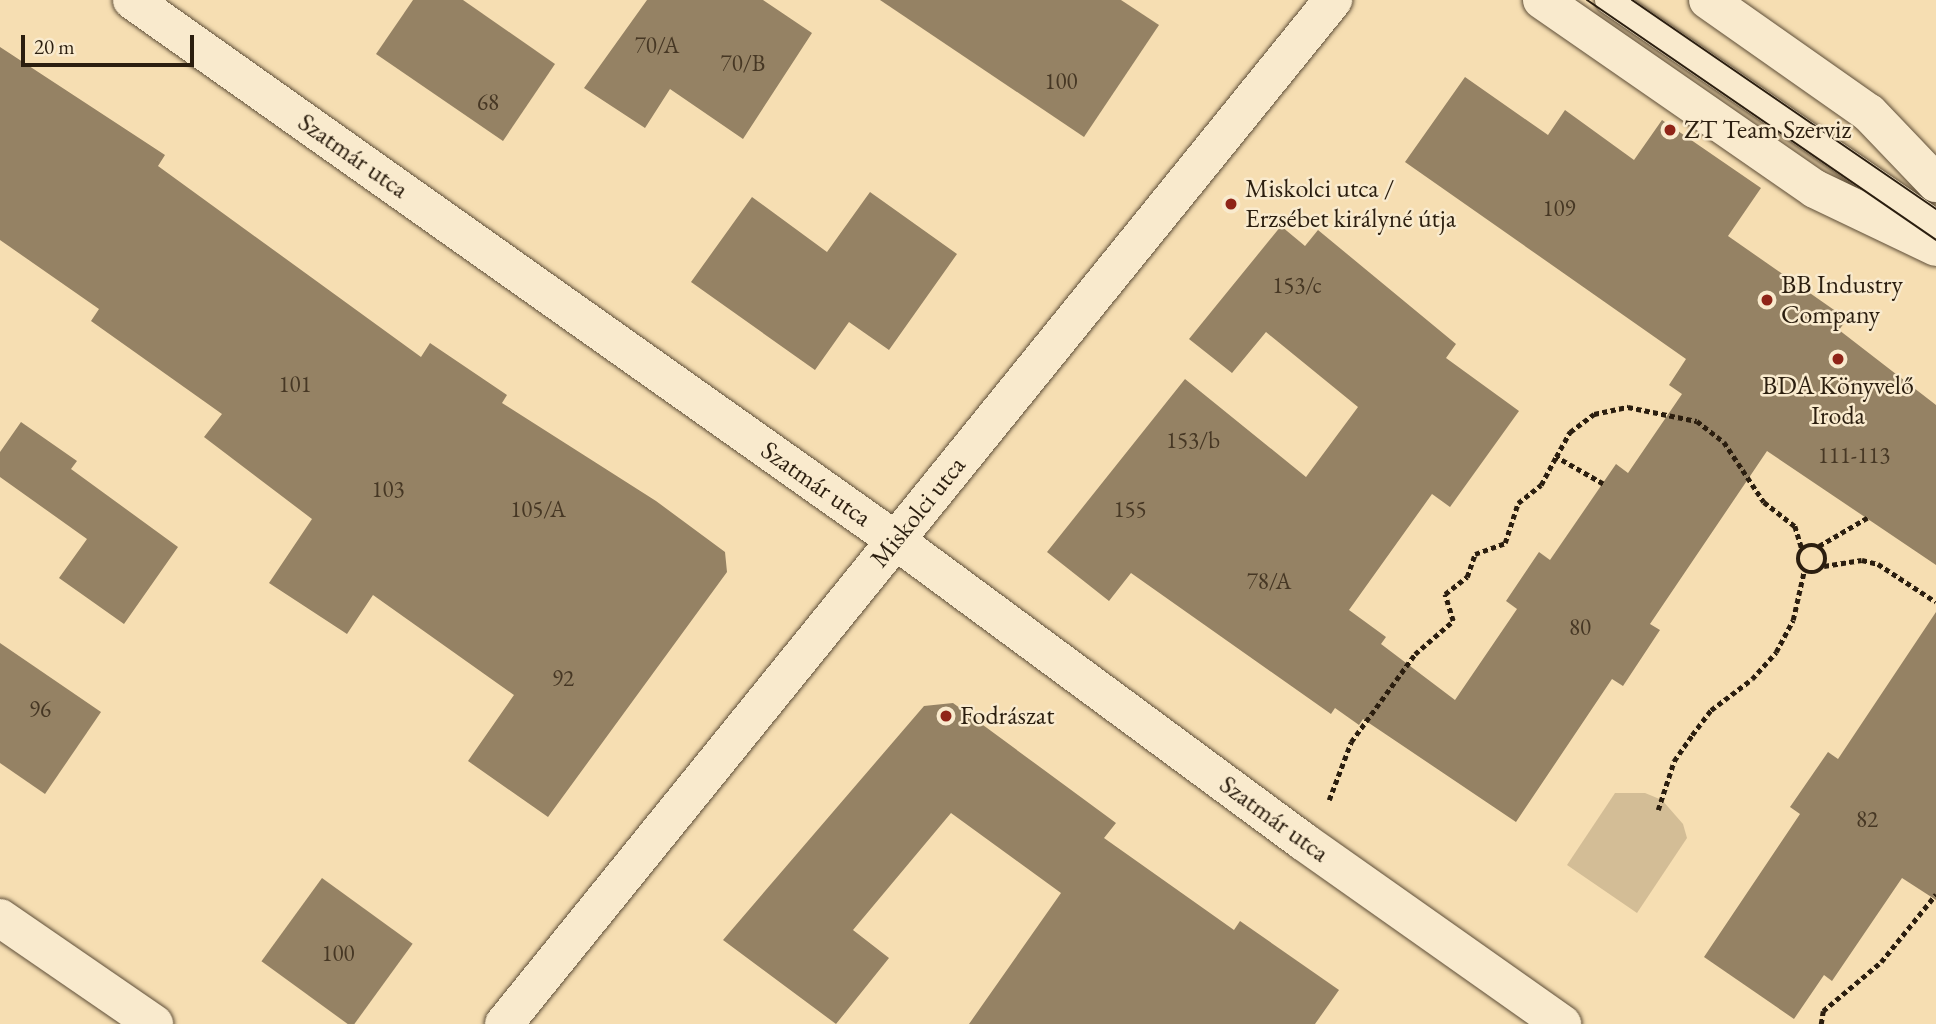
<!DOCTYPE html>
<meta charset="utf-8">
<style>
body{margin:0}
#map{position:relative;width:1936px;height:1024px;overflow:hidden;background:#f6deb2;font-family:"EB Garamond",serif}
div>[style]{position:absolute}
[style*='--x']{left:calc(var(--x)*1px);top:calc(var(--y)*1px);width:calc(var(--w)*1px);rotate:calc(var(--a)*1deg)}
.green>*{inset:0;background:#d3bd96}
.building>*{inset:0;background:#958264;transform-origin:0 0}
.path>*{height:4.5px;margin-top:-2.25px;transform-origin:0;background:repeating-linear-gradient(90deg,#2b1e0f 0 5px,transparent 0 8.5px)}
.path>.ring{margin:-2.25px;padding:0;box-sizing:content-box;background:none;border:4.5px solid #2b1e0f;border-radius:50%}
.roads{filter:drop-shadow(0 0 2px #5e4e38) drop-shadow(0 0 2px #5e4e38)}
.service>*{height:28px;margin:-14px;padding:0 14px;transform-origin:14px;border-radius:14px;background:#f9eacd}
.minor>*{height:38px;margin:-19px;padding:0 19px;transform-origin:19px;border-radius:19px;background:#f9eacd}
.tertiary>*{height:38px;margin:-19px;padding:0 19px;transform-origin:19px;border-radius:19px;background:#f9eacd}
.tram>*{height:2px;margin:-1px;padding:0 1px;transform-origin:1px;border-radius:1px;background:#2b1e0f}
.dots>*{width:19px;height:19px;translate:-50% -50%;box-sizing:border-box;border:4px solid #f9eacd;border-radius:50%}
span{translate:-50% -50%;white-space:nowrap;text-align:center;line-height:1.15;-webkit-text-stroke:5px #f9eacd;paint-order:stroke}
.number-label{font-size:23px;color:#463724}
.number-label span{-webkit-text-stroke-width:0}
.poi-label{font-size:26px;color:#2b1e0f}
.left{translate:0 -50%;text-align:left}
.street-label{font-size:26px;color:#2b1e0f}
.scale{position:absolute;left:21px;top:35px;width:173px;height:32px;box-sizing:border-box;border:4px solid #2b1e0f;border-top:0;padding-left:9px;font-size:21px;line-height:24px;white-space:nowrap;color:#2b1e0f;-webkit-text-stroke:5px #f9eacd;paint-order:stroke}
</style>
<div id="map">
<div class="green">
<i style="clip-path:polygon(1615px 793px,1645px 793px,1662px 800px,1683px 824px,1687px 838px,1637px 913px,1567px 865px)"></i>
</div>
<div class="building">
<i style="clip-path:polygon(413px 0,463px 0,555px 64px,503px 141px,376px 54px)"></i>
<i style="clip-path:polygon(647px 0,763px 0,812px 33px,743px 139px,670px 89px,645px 128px,584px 88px)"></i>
<i style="clip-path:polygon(880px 0,1121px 0,1159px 25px,1084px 137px)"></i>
<i style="clip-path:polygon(0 47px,165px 155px,158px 166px,421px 357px,430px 343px,507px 395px,502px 403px,656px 501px,725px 552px,727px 572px,548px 817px,468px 761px,514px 695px,373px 595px,347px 634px,269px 583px,312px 519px,204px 437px,222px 414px,91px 321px,99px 309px,0 240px)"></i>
<i style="clip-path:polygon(1465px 77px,1548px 135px,1565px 110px,1634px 160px,1662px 120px,1761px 188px,1728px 236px,1847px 319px,1839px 330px,1936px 405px,1936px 565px,1767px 451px,1650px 624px,1660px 630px,1623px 686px,1612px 679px,1516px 822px,1363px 719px,1359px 725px,1335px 708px,1331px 714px,1131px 573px,1109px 601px,1047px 552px,1185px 379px,1306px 477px,1358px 407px,1266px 332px,1232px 373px,1189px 339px,1281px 226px,1305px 246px,1318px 230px,1456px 344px,1446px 358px,1519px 411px,1450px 507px,1432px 494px,1349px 610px,1386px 637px,1381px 644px,1455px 700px,1517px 609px,1506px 601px,1539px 552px,1550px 560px,1616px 464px,1628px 473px,1682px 394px,1669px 385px,1686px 359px,1405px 162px)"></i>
<i style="clip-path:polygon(870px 192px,957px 254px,889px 350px,849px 322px,815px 370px,691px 282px,752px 197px,827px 252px)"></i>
<i style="clip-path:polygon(21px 422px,77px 461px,71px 469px,178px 547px,124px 624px,59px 578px,87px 539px,0 477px,0 452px)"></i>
<i style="clip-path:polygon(1936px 612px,1936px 900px,1902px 878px,1832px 981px,1824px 975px,1794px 1019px,1704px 957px,1800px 814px,1790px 807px,1828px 752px,1838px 759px)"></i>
<i style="clip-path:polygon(0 643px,101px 712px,45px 794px,0 763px)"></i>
<i style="clip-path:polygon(953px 703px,1116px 823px,1104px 838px,1234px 930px,1240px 921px,1339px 990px,1315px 1024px,969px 1024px,1061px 893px,951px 813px,853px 930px,889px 958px,836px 1024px,723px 940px,924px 706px)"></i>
<i style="left:322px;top:878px;width:112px;height:103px;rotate:36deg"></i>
</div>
<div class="path">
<i style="--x:1603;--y:484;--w:54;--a:-150.1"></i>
<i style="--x:1556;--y:457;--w:29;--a:-61"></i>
<i style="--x:1570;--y:432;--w:30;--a:-37"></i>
<i style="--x:1594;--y:414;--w:35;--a:-12"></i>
<i style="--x:1628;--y:407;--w:70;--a:11.5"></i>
<i style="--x:1697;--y:421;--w:34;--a:38"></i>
<i style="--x:1724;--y:442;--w:72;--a:56.3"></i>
<i style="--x:1764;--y:502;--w:39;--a:38"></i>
<i style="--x:1795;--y:526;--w:24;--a:73"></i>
<i class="ring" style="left:1798px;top:545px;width:23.5px;height:23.5px"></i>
<i style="--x:1819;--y:546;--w:56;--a:-30.3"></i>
<i style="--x:1824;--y:566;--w:38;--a:-9"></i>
<i style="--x:1862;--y:560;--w:16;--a:14"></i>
<i style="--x:1878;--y:564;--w:69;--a:33.2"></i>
<i style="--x:1329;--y:800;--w:62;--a:-69.2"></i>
<i style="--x:1351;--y:742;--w:109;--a:-54"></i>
<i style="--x:1415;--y:654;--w:50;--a:-41"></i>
<i style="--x:1453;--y:621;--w:28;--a:-107"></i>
<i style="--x:1445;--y:594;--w:28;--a:-38"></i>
<i style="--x:1467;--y:577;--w:24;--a:-71"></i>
<i style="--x:1475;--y:554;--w:32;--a:-20"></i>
<i style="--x:1505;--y:543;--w:42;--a:-72"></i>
<i style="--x:1518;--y:503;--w:29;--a:-38"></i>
<i style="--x:1541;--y:485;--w:32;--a:-62"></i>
<i style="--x:1658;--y:810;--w:52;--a:-71.9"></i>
<i style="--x:1674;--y:761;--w:32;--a:-55"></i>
<i style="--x:1692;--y:735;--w:31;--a:-53"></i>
<i style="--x:1711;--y:710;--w:51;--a:-37.1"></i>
<i style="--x:1752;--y:679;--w:36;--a:-48"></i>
<i style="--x:1776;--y:652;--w:36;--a:-62"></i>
<i style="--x:1793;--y:620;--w:50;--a:-77.3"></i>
<i style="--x:1821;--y:1024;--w:13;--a:-81"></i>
<i style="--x:1823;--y:1011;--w:76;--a:-40.2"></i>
<i style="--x:1881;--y:962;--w:87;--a:-51"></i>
</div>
<div class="roads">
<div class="service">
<i style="--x:1609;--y:0;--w:396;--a:34.4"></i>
</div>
<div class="minor">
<i style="--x:132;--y:0;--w:935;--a:35.29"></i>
<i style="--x:895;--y:540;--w:508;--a:36.44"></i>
<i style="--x:1304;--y:842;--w:316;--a:35.2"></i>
<i style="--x:0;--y:918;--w:187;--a:34.5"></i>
</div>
<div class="tertiary">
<i style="--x:1542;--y:0;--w:332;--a:34.7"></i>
<i style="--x:1815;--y:189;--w:134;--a:25.6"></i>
<i style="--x:1708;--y:0;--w:197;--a:35.1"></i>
<i style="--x:1869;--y:113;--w:97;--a:46.3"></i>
<i style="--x:504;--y:1024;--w:1318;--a:-51.01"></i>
</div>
</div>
<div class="tram">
<i style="--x:1587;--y:0;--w:424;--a:34.5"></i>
<i style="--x:1632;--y:0;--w:369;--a:34.5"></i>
</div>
<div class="dots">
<i style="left:1670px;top:130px;background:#8f2418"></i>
<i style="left:1231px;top:204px;background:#8f2418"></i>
<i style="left:1767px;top:300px;background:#8f2418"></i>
<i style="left:1838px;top:359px;background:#8f2418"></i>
<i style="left:946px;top:716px;background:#8f2418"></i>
</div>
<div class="number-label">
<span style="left:657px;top:45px">70/A</span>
<span style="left:743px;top:63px">70/B</span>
<span style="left:1061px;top:81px">100</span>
<span style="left:488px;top:102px">68</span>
<span style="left:1559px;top:208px">109</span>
<span style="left:1297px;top:285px">153/c</span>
<span style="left:295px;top:384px">101</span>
<span style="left:1193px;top:440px">153/b</span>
<span style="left:1854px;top:455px">111-113</span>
<span style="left:388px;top:489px">103</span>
<span style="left:538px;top:509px">105/A</span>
<span style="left:1130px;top:509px">155</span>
<span style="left:1269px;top:581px">78/A</span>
<span style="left:1580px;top:627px">80</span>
<span style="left:563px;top:678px">92</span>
<span style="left:40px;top:709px">96</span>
<span style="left:1867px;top:819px">82</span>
<span style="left:338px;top:953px">100</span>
</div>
<div class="poi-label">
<span class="left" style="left:1684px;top:130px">ZT Team Szerviz</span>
<span class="left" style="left:1245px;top:204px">Miskolci utca /<br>Erzsébet királyné útja</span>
<span class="left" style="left:1781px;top:300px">BB Industry<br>Company</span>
<span style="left:1838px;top:401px">BDA Könyvelő<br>Iroda</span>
<span class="left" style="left:960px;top:716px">Fodrászat</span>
</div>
<div class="street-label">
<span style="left:353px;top:156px;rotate:35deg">Szatmár utca</span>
<span style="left:816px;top:484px;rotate:35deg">Szatmár utca</span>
<span style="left:918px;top:512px;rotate:-51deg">Miskolci utca</span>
<span style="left:1274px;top:819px;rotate:36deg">Szatmár utca</span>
</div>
<div class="scale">20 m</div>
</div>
